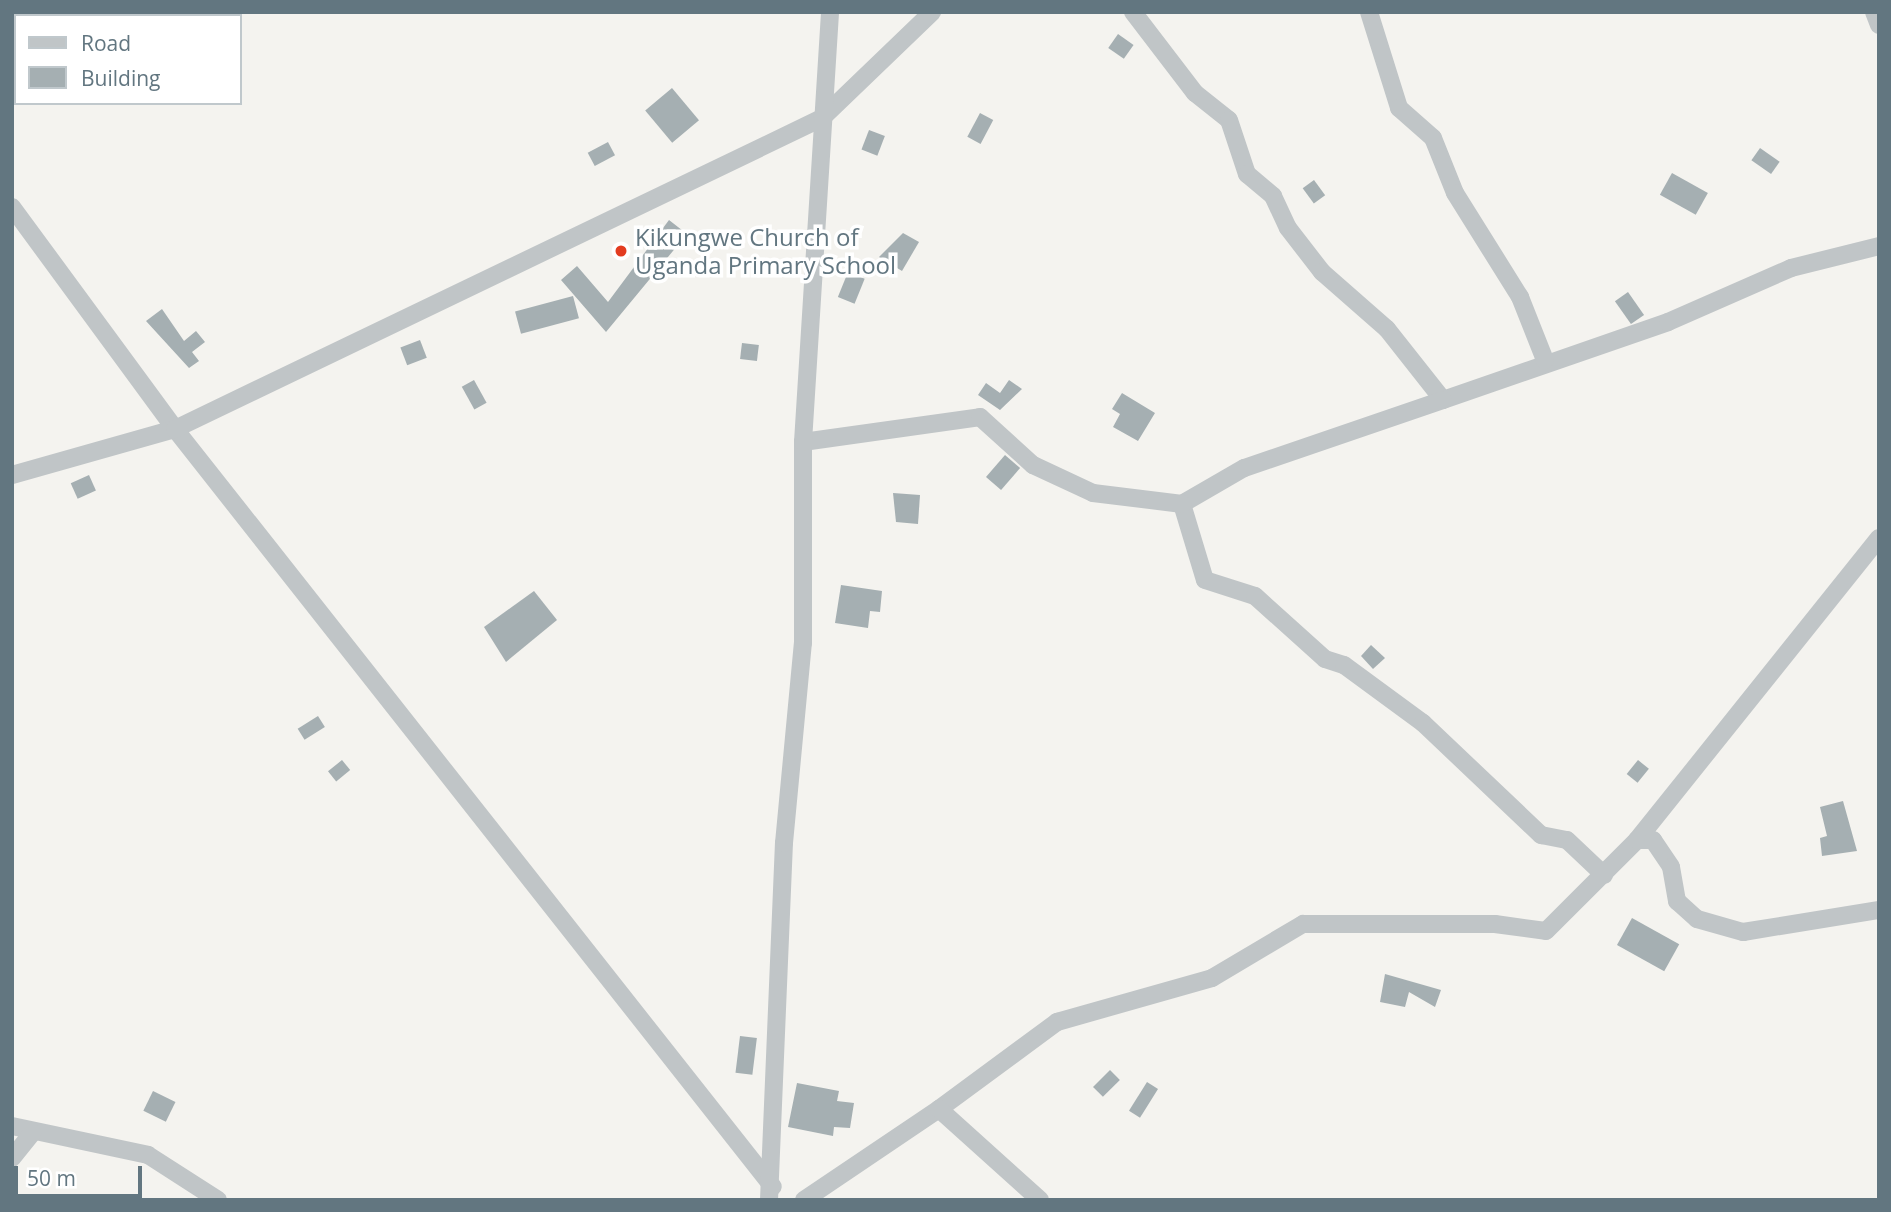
<!DOCTYPE html>
<style>
body{margin:0}
#map{position:relative;width:1891px;height:1212px;overflow:hidden;background:#f4f3ef;font-family:"Open Sans",sans-serif}
div>[style]{position:absolute}
[style*='--x']{left:calc(var(--x)*1px);top:calc(var(--y)*1px);width:calc(var(--w)*1px);rotate:calc(var(--a)*1deg)}
.building>*{inset:0;background:#a5afb2;transform-origin:0 0}
.minor>*{height:18px;margin:-9px;padding:0 9px;transform-origin:9px;border-radius:9px;background:#c0c5c7}
.dots>*{width:19px;height:19px;translate:-50% -50%;box-sizing:border-box;border:4px solid #fff;border-radius:50%}
span{translate:-50% -50%;white-space:nowrap;text-align:center;line-height:1.15;-webkit-text-stroke:7px #fff;paint-order:stroke}
.poi-label{font-size:24px;color:#627680}
.left{translate:0 -50%;text-align:left}
.frame{position:absolute;inset:0;border:14px solid #627680;pointer-events:none}
.legend{position:absolute;left:14px;top:14px;width:228px;height:91px;box-sizing:border-box;background:#fff;border:2px solid #c0c8cc;margin:0;padding:9px 12px;list-style:none;font-size:21px;color:#627680}
.legend li{display:flex;align-items:center;gap:14px;height:35px}
.legend b{width:35px;border:2px solid #c0c8cc}
.scale{position:absolute;left:14px;top:1166px;width:128px;height:32px;box-sizing:border-box;border:4px solid #627680;border-top:0;padding-left:9px;font-size:21px;line-height:24px;white-space:nowrap;color:#627680;-webkit-text-stroke:5px #fff;paint-order:stroke}
</style>
<div id="map">
<div class="building">
<i style="left:1118px;top:34px;width:19px;height:17px;rotate:35deg"></i>
<i style="left:672px;top:88px;width:42px;height:35px;rotate:50deg"></i>
<i style="left:980px;top:113px;width:15px;height:27px;rotate:28deg"></i>
<i style="left:869px;top:130px;width:17px;height:21px;rotate:21deg"></i>
<i style="left:608px;top:142px;width:15px;height:23px;rotate:62deg"></i>
<i style="left:1760px;top:148px;width:24px;height:15px;rotate:35deg"></i>
<i style="left:1672px;top:173px;width:41px;height:25px;rotate:29deg"></i>
<i style="left:1314px;top:180px;width:19px;height:14px;rotate:54deg"></i>
<i style="clip-path:polygon(669px 220px,687px 234px,606px 332px,561px 280px,577px 266px,608px 302px)"></i>
<i style="clip-path:polygon(903px 233px,919px 242px,902px 271px,879px 257px)"></i>
<i style="left:848px;top:272px;width:18px;height:27px;rotate:22deg"></i>
<i style="left:1628px;top:292px;width:28px;height:16px;rotate:55deg"></i>
<i style="left:573px;top:296px;width:23px;height:60px;rotate:75deg"></i>
<i style="clip-path:polygon(162px 309px,184px 341px,196px 331px,205px 342px,192px 352px,199px 361px,189px 368px,146px 321px)"></i>
<i style="left:420px;top:340px;width:19px;height:21px;rotate:69deg"></i>
<i style="left:742px;top:343px;width:17px;height:16px;rotate:7deg"></i>
<i style="left:474px;top:380px;width:26px;height:14px;rotate:61deg"></i>
<i style="clip-path:polygon(1009px 380px,1022px 389px,1000px 410px,978px 395px,986px 383px,1000px 393px)"></i>
<i style="clip-path:polygon(1122px 393px,1155px 413px,1138px 441px,1113px 427px,1120px 414px,1112px 409px)"></i>
<i style="left:1005px;top:455px;width:20px;height:29px;rotate:41deg"></i>
<i style="left:89px;top:475px;width:17px;height:20px;rotate:66deg"></i>
<i style="clip-path:polygon(893px 493px,920px 495px,918px 524px,896px 522px)"></i>
<i style="clip-path:polygon(841px 585px,882px 591px,880px 612px,870px 611px,868px 628px,835px 623px)"></i>
<i style="clip-path:polygon(534px 591px,557px 620px,506px 662px,484px 627px)"></i>
<i style="clip-path:polygon(1371px 645px,1385px 658px,1373px 669px,1361px 656px)"></i>
<i style="left:318px;top:716px;width:13px;height:24px;rotate:58deg"></i>
<i style="left:342px;top:760px;width:13px;height:18px;rotate:51deg"></i>
<i style="left:1638px;top:760px;width:14px;height:18px;rotate:39deg"></i>
<i style="clip-path:polygon(1843px 801px,1857px 851px,1822px 856px,1820px 838px,1827px 836px,1820px 807px)"></i>
<i style="left:1632px;top:918px;width:54px;height:31px;rotate:29deg"></i>
<i style="clip-path:polygon(1385px 974px,1441px 990px,1435px 1007px,1409px 992px,1405px 1007px,1380px 1002px)"></i>
<i style="left:740px;top:1036px;width:17px;height:37px;rotate:7deg"></i>
<i style="left:1110px;top:1070px;width:14px;height:24px;rotate:45deg"></i>
<i style="left:1147px;top:1082px;width:13px;height:34px;rotate:32deg"></i>
<i style="clip-path:polygon(797px 1083px,839px 1091px,837px 1101px,854px 1103px,850px 1128px,834px 1127px,833px 1136px,788px 1127px)"></i>
<i style="left:153px;top:1091px;width:25px;height:22px;rotate:26deg"></i>
</div>
<div class="minor">
<i style="--x:1133;--y:12;--w:102;--a:52.6"></i>
<i style="--x:1195;--y:93;--w:43;--a:38.5"></i>
<i style="--x:1229;--y:120;--w:57;--a:71.6"></i>
<i style="--x:1247;--y:174;--w:34;--a:40"></i>
<i style="--x:1273;--y:196;--w:35;--a:65"></i>
<i style="--x:1288;--y:228;--w:56;--a:52.3"></i>
<i style="--x:1322;--y:272;--w:86;--a:41.2"></i>
<i style="--x:1387;--y:329;--w:90;--a:51.7"></i>
<i style="--x:1443;--y:400;--w:238;--a:-19.1"></i>
<i style="--x:1668;--y:322;--w:134;--a:-23.7"></i>
<i style="--x:1791;--y:268;--w:91;--a:-14"></i>
<i style="--x:1369;--y:12;--w:101;--a:72.6"></i>
<i style="--x:1399;--y:108;--w:45;--a:41.4"></i>
<i style="--x:1433;--y:138;--w:59;--a:68.2"></i>
<i style="--x:1455;--y:193;--w:123;--a:58"></i>
<i style="--x:1520;--y:297;--w:68;--a:68.4"></i>
<i style="--x:1874;--y:12;--w:14;--a:69"></i>
<i style="--x:12;--y:207;--w:275;--a:53.7"></i>
<i style="--x:175;--y:429;--w:965;--a:51.73"></i>
<i style="--x:1443;--y:400;--w:210;--a:161.1"></i>
<i style="--x:1244;--y:468;--w:72;--a:149.9"></i>
<i style="--x:1182;--y:504;--w:79;--a:73.2"></i>
<i style="--x:1205;--y:580;--w:52;--a:17.7"></i>
<i style="--x:1255;--y:596;--w:94;--a:42"></i>
<i style="--x:1325;--y:659;--w:20;--a:18"></i>
<i style="--x:1344;--y:665;--w:98;--a:36.3"></i>
<i style="--x:1423;--y:723;--w:163;--a:43.5"></i>
<i style="--x:1541;--y:835;--w:26;--a:11"></i>
<i style="--x:1567;--y:840;--w:51;--a:43.4"></i>
<i style="--x:803;--y:442;--w:179;--a:-8"></i>
<i style="--x:980;--y:417;--w:72;--a:42.2"></i>
<i style="--x:1033;--y:465;--w:66;--a:25"></i>
<i style="--x:1093;--y:493;--w:90;--a:7"></i>
<i style="--x:12;--y:475;--w:169;--a:-15.8"></i>
<i style="--x:175;--y:429;--w:718;--a:-25.67"></i>
<i style="--x:822;--y:118;--w:153;--a:-43.9"></i>
<i style="--x:1637;--y:840;--w:387;--a:-51.3"></i>
<i style="--x:939;--y:1109;--w:147;--a:-36.4"></i>
<i style="--x:1057;--y:1022;--w:161;--a:-15.8"></i>
<i style="--x:1212;--y:978;--w:106;--a:-30.7"></i>
<i style="--x:1303;--y:924;--w:192;--a:0"></i>
<i style="--x:1495;--y:924;--w:51;--a:7.8"></i>
<i style="--x:1546;--y:931;--w:129;--a:-45"></i>
<i style="--x:1637;--y:840;--w:16;--a:0"></i>
<i style="--x:1653;--y:840;--w:32;--a:56"></i>
<i style="--x:1671;--y:867;--w:35;--a:80"></i>
<i style="--x:1677;--y:901;--w:27;--a:42"></i>
<i style="--x:1697;--y:919;--w:48;--a:15.8"></i>
<i style="--x:1743;--y:932;--w:138;--a:-9.2"></i>
<i style="--x:12;--y:1126;--w:139;--a:12"></i>
<i style="--x:148;--y:1155;--w:83;--a:32.7"></i>
<i style="--x:12;--y:1158;--w:32;--a:-51"></i>
<i style="--x:769;--y:1200;--w:357;--a:-87.6"></i>
<i style="--x:784;--y:843;--w:201;--a:-84.6"></i>
<i style="--x:803;--y:643;--w:201;--a:-90"></i>
<i style="--x:803;--y:442;--w:431;--a:-86.4"></i>
<i style="--x:804;--y:1200;--w:163;--a:-34"></i>
<i style="--x:939;--y:1109;--w:136;--a:42"></i>
</div>
<div class="dots">
<i style="left:621px;top:251px;background:#e33c20"></i>
</div>
<div class="poi-label">
<span class="left" style="left:635px;top:251px">Kikungwe Church of<br>Uganda Primary School</span>
</div>
<div class="frame"></div>
<ul class="legend">
<li><b style="height:9px;background:#c0c5c7"></b>Road</li>
<li><b style="height:19px;background:#a5afb2"></b>Building</li>
</ul>
<div class="scale">50 m</div>
</div>
